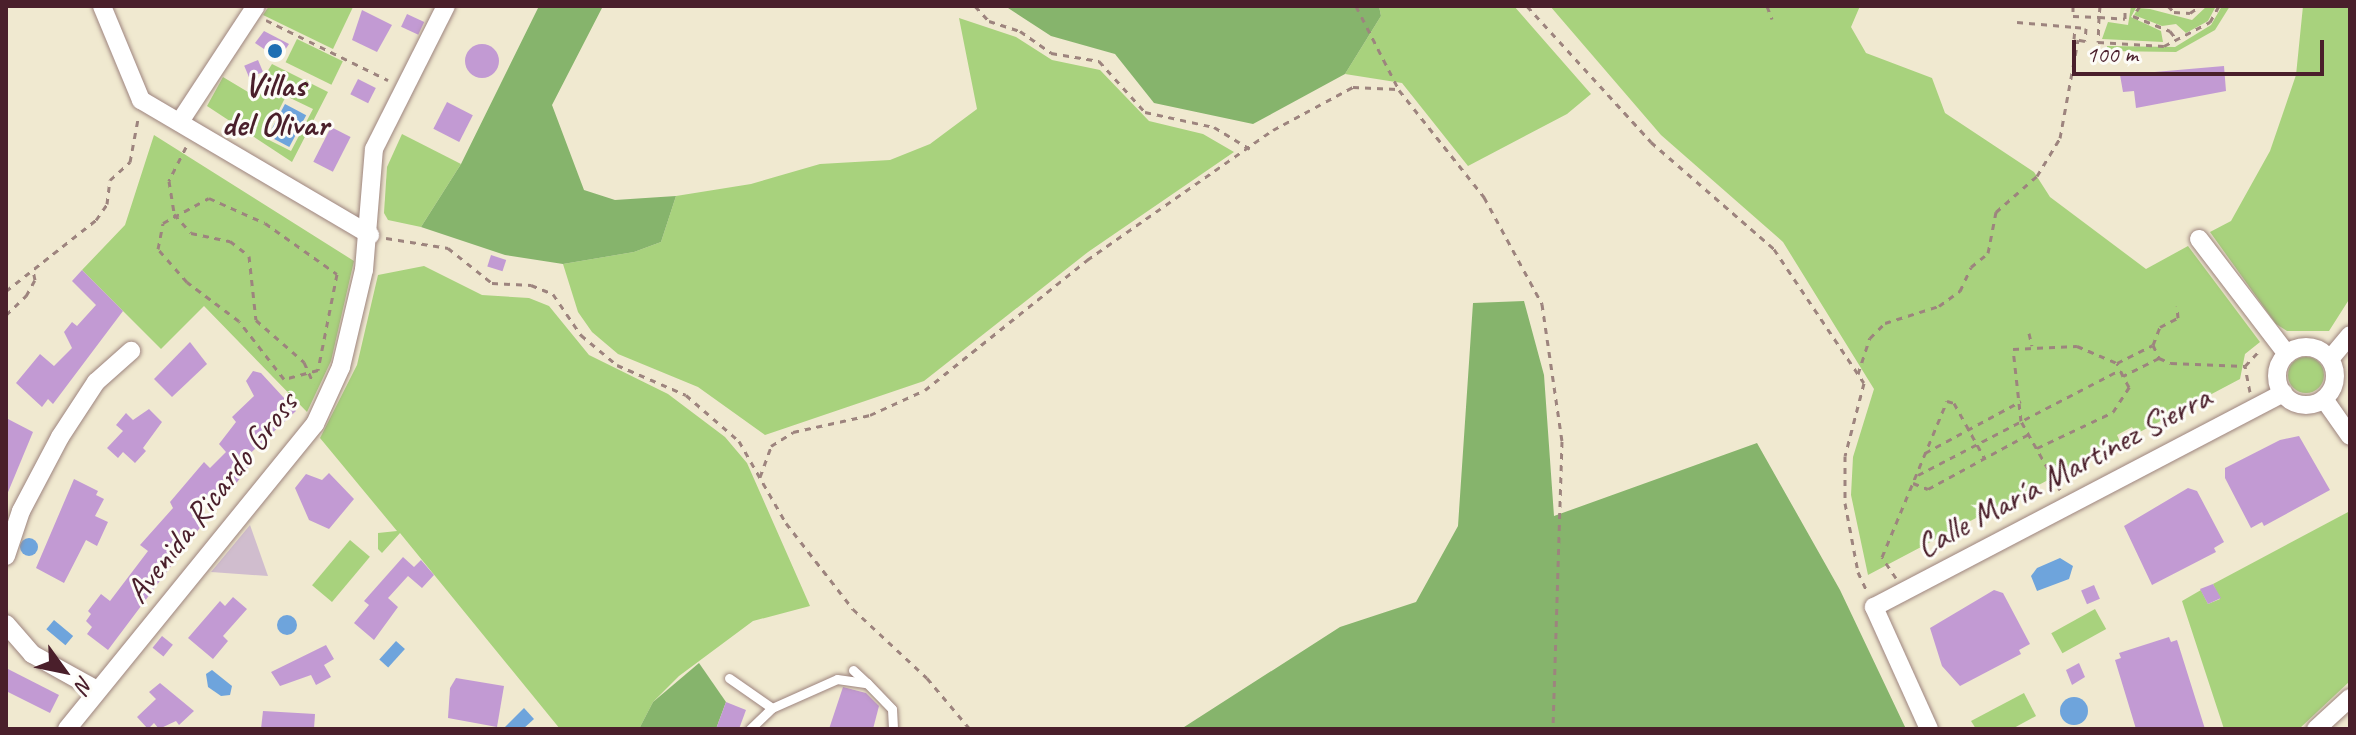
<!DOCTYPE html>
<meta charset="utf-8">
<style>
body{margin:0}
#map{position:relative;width:2356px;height:735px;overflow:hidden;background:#f0e9d0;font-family:Caveat,sans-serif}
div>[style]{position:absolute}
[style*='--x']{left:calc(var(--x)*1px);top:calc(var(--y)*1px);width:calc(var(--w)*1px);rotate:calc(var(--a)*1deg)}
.industrial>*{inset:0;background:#d0bdce}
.green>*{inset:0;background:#a8d27d;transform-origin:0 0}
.round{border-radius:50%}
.forest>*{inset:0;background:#86b46c}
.water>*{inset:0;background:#6ea4dc;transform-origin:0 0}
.building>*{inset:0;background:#c29ad3;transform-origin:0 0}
.path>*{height:3px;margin-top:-1.5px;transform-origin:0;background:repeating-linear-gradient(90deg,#9d847e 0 6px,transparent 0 12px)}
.roads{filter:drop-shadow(0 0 2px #9d847e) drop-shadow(0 0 2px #9d847e)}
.service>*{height:9px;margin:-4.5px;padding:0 4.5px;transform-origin:4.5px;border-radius:4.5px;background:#fff}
.minor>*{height:18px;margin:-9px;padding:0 9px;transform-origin:9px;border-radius:9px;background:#fff}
.minor>.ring{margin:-9px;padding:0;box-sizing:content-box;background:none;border:18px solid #fff;border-radius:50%}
.dots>*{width:22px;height:22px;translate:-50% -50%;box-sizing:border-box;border:4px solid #fdfcf7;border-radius:50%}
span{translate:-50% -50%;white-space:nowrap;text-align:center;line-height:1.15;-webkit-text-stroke:6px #fdfcf7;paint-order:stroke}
.poi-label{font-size:34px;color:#4a1f2b;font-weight:700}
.street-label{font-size:34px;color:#4a1f2b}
.frame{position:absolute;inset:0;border:8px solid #4a1f2b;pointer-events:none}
.north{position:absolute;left:24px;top:631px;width:80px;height:80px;-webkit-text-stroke:6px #fdfcf7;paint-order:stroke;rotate:123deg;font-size:22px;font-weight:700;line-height:32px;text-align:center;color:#4a1f2b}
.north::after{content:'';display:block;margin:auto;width:28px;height:36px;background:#4a1f2b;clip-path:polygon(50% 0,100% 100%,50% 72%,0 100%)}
.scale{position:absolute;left:2072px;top:40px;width:252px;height:36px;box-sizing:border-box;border:4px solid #4a1f2b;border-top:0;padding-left:10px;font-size:24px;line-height:28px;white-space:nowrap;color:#4a1f2b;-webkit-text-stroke:6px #fdfcf7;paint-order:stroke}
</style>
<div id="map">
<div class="industrial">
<i style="clip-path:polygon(250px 525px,268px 576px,211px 572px,245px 531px)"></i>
</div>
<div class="green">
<i style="clip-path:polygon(269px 6px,350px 6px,353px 7px,333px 49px,263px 15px)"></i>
<i style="clip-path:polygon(1379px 6px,1514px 6px,1591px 94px,1567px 114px,1468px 166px,1402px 83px,1345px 74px,1381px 16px)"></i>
<i style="clip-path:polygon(1550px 6px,1860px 6px,1851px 27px,1866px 53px,1932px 78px,1945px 113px,2034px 172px,2050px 197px,2146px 269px,2188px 246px,2260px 342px,2245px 354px,2240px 379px,2136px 434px,2132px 427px,2117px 435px,2120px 442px,1868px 575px,1851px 495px,1853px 457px,1874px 389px,1783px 242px,1661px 135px)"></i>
<i style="clip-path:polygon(2131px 6px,2137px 6px,2131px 17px,2161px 31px,2163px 42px,2102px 39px,2108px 22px,2128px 25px)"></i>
<i style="clip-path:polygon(2207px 6px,2216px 6px,2208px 21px,2186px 33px,2176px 24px,2162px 26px,2134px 15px,2138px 8px,2150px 9px,2192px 20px)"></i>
<i style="clip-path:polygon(2222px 6px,2230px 6px,2215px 30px,2176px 52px,2107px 51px,2107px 46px,2175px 47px,2211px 25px)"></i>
<i style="clip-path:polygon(2303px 6px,2350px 6px,2350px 298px,2329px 331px,2287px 331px,2276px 324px,2210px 232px,2231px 221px,2270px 151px,2296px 75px)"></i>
<i style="clip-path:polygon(959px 18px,1016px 37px,1052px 60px,1100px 70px,1149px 121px,1203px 134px,1234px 152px,1088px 252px,924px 381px,765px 435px,698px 387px,618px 354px,592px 332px,578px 312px,563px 264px,634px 252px,661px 242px,676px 196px,751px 184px,820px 164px,890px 160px,930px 144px,977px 109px)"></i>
<i style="left:297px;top:39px;width:51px;height:26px;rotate:26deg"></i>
<i style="clip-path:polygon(evenodd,272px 64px,328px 92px,292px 162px,207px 106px,223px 77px,253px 95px,272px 64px,286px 96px,313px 109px,291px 151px,265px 138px,286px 96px)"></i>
<i style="clip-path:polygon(402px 134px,461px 164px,421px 227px,388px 220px,384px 213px,387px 167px)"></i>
<i style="clip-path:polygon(154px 135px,354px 261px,331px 361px,307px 412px,204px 306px,161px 349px,82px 270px,125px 225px)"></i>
<i style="clip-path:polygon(424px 266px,482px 295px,529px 298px,549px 306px,589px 355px,668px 394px,725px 437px,747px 463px,810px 606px,753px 621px,679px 676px,653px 702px,639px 729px,560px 729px,400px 533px,382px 553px,378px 549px,378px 533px,397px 531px,320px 438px,357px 365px,378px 275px)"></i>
<i class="round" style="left:2288px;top:357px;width:36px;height:36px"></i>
<i style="clip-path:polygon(2350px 511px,2350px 681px,2299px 729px,2224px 729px,2182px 601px,2201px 590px,2208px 604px,2220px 599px,2213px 584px)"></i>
<i style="left:350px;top:540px;width:26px;height:59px;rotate:40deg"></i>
<i style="left:2095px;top:609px;width:23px;height:50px;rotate:61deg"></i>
<i style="clip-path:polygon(2024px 693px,2036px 716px,2012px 729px,1976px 729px,1971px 721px)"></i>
</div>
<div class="forest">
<i style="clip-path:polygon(539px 6px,603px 6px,552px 105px,584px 190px,615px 200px,676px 196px,661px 242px,634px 252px,563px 264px,505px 255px,421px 227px,461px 164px)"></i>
<i style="clip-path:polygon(1005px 6px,1379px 6px,1381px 16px,1345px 74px,1253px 124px,1154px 103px,1115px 54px,1051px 36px)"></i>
<i style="clip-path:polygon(1524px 301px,1544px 375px,1554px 516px,1757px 443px,1840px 590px,1906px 729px,1181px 729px,1340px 627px,1416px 602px,1458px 526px,1473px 303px)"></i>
<i style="clip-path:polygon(699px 663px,726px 702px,716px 729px,639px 729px,653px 702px)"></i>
</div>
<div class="water">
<i style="left:285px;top:104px;width:24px;height:36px;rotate:28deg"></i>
<i class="round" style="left:20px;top:538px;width:18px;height:18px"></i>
<i style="clip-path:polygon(2060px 558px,2073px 566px,2069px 579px,2037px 591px,2031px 576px,2037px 568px)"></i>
<i class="round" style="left:277px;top:615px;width:20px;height:20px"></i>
<i style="left:54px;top:620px;width:25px;height:12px;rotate:40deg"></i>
<i style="left:396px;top:641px;width:12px;height:25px;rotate:42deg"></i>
<i style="clip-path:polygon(212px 670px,232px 686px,230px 695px,221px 696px,208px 687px,206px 674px)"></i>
<i class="round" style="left:2060px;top:697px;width:28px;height:28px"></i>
<i style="clip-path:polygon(524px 708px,534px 719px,523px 729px,503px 729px)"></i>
</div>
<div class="building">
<i style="clip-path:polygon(362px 10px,392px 25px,377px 52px,352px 40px)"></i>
<i style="left:407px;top:14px;width:19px;height:14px;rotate:25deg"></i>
<i style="clip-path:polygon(264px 31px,289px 44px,279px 59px,255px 43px)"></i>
<i class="round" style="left:465px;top:44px;width:34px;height:34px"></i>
<i style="left:258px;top:60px;width:13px;height:15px;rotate:67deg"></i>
<i style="clip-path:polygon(2224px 66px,2226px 91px,2136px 108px,2134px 91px,2123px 92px,2120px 75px)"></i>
<i style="left:358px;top:79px;width:20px;height:17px;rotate:27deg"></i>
<i style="left:447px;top:102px;width:29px;height:30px;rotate:27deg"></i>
<i style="left:331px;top:127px;width:22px;height:39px;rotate:27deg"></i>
<i style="left:491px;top:255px;width:16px;height:12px;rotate:18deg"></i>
<i style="clip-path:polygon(82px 270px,123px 311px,53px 404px,48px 399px,42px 407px,16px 383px,40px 354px,54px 366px,72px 348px,64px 332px,72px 322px,77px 326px,96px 305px,72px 281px)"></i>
<i style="clip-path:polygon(190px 342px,207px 364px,172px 397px,154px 379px)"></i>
<i style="clip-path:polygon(253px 371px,261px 373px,296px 411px,242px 461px,249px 467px,234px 486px,221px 496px,213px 490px,192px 517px,202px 525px,108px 650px,87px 634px,92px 627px,86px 621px,91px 614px,88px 611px,101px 594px,110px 601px,148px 551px,140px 545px,173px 508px,170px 502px,204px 462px,210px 468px,226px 452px,219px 444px,236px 422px,232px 417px,254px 396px,246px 381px)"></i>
<i style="clip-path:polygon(149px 409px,162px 422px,143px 448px,146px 451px,135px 463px,123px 452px,118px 458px,107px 448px,123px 431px,116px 425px,126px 413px,133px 420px)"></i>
<i style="clip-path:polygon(6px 418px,33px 432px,6px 497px)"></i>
<i style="clip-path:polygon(2299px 436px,2330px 490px,2264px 526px,2262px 522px,2251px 528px,2225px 478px,2225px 468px,2280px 440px)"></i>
<i style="clip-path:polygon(329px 473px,354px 499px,329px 529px,309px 520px,295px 488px,306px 474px,322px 480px)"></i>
<i style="clip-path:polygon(74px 479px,98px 491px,96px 495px,104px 499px,95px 516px,108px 522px,97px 546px,86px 540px,64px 583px,36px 568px)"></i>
<i style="clip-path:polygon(2188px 488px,2197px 491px,2224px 542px,2214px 548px,2216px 552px,2152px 585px,2124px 526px)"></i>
<i style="clip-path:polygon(403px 557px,414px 567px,421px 560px,434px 575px,422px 588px,408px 576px,388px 598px,398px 607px,374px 640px,354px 623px,369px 605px,364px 601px)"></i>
<i style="clip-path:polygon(2213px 584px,2221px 598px,2208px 604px,2200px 589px)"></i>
<i style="left:2094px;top:585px;width:15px;height:14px;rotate:67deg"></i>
<i style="clip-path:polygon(1994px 590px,2003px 593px,2030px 644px,2019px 650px,2021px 654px,1960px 686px,1942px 666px,1930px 628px)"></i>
<i style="clip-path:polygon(233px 597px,247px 609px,223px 636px,228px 641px,213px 659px,188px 638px,220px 601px,225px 606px)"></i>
<i style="left:162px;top:636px;width:14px;height:15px;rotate:39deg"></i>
<i style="clip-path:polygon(2169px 637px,2171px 642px,2177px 640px,2205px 729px,2136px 729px,2115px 660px,2121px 658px,2119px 653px)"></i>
<i style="clip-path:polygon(326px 645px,334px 659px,324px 665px,331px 677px,316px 685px,311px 675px,280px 686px,271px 672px)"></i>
<i style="clip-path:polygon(2079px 663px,2085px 677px,2072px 685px,2066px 670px)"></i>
<i style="clip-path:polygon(6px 668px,59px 695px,50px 713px,6px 691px)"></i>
<i style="clip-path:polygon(456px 678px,504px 686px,497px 727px,448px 718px,450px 688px)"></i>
<i style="clip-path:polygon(160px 683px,194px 711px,179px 725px,176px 721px,159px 729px,154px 723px,148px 729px,137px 717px,156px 699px,149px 692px)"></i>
<i style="clip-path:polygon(843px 687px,866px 693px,879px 706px,873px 729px,829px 729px)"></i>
<i style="clip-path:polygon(726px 702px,746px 710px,739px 729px,716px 729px)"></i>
<i style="clip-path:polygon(263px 711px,315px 714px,314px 729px,261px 729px)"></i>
</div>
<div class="path">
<i style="--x:975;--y:6;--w:21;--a:47"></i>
<i style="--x:989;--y:21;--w:33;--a:18"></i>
<i style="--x:1020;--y:31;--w:38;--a:35"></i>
<i style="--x:1051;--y:53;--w:49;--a:9.5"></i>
<i style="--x:1099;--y:61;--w:69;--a:48"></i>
<i style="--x:1145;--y:112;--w:71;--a:12.3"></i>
<i style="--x:1214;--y:127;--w:42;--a:31.4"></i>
<i style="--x:1356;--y:6;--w:94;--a:62.9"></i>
<i style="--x:1399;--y:90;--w:137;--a:51.5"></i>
<i style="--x:1484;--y:197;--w:122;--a:61.5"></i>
<i style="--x:1542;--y:304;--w:138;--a:81.7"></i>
<i style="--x:1562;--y:441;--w:288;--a:91.8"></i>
<i style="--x:1527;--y:6;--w:184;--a:47.6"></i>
<i style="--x:1651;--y:142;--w:163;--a:41"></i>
<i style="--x:1774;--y:249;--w:161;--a:56.1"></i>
<i style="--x:1864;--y:383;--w:75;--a:104.6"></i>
<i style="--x:1845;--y:456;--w:47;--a:90"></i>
<i style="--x:1845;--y:503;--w:70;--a:79.3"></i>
<i style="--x:1858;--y:572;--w:23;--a:65"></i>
<i style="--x:1767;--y:6;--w:14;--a:69"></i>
<i style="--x:2073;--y:6;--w:10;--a:90"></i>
<i style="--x:2073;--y:16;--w:26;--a:2"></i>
<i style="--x:2099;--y:17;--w:25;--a:92"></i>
<i style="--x:2098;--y:42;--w:66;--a:3.5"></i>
<i style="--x:2164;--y:46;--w:52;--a:-27.6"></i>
<i style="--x:2210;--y:22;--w:18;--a:-61"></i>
<i style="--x:2100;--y:6;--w:11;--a:95"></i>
<i style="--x:2099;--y:17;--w:26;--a:4"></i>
<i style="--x:2125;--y:19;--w:13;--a:-90"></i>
<i style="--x:2160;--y:6;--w:20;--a:180"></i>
<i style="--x:2140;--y:6;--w:12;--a:125"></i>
<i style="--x:2133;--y:16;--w:40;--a:22"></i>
<i style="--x:2170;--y:31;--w:11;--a:52"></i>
<i style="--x:2168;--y:6;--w:8;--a:45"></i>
<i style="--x:2174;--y:12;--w:16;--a:4"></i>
<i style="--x:2190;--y:13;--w:12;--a:-35"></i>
<i style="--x:266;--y:20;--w:136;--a:26.2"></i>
<i style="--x:2017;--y:22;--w:58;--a:4.9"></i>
<i style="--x:2075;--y:27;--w:11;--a:5"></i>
<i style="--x:2086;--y:28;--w:13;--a:94"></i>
<i style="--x:2085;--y:41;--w:11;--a:-170"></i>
<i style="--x:2074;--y:39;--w:12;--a:-85"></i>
<i style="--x:186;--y:147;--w:38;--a:117"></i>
<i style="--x:169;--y:181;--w:33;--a:81"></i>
<i style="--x:174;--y:214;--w:25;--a:48"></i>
<i style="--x:191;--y:233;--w:40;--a:12"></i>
<i style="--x:230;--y:241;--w:24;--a:38"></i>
<i style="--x:249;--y:256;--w:64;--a:83.8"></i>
<i style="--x:256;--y:320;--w:64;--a:41.2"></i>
<i style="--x:304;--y:362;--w:24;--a:66"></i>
<i style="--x:209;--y:198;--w:61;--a:24.1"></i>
<i style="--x:265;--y:223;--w:88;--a:35.3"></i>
<i style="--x:337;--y:274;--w:98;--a:101.2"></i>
<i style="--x:318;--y:370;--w:35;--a:165"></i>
<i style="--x:284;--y:379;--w:73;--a:-127.8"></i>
<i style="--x:239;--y:321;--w:65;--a:-143.1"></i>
<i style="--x:187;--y:282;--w:44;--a:-131.3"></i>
<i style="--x:158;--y:249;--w:26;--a:-79"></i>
<i style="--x:163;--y:223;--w:52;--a:-28.5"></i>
<i style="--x:386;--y:238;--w:63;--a:9.2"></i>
<i style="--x:448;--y:248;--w:56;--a:38.5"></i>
<i style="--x:492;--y:283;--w:39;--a:3"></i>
<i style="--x:531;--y:285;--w:24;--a:22"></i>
<i style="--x:553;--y:294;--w:50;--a:55.7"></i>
<i style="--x:581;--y:335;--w:47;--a:39.8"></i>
<i style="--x:617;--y:365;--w:75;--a:23.5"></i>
<i style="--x:686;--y:395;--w:70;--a:41"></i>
<i style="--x:739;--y:441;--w:95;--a:60.2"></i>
<i style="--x:786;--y:523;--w:109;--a:52.1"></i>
<i style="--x:853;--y:609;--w:101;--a:43"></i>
<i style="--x:927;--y:678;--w:67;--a:49.9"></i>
<i style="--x:6;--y:291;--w:115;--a:-38.3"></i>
<i style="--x:96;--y:220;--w:19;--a:-55"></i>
<i style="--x:107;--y:204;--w:24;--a:-83"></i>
<i style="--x:110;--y:180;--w:27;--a:-42"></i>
<i style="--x:130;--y:162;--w:44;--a:-79.5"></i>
<i style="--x:6;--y:315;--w:28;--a:-44"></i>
<i style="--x:26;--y:296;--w:18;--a:-61"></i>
<i style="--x:35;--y:280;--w:10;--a:-101"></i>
<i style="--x:2029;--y:333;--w:13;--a:77"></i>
<i style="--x:2153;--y:345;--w:19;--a:-69"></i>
<i style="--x:2160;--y:327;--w:20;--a:-27"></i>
<i style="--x:2178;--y:318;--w:12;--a:-95"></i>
<i style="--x:2159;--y:358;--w:40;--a:153.4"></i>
<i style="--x:2123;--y:376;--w:14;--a:-115"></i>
<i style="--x:2117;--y:363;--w:40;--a:-26.6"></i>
<i style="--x:2153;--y:345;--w:14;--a:65"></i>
<i style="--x:2159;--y:358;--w:13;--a:23"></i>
<i style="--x:2171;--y:363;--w:74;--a:2.3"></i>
<i style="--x:1858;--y:374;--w:38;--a:-72"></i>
<i style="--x:1870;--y:338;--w:21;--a:-45"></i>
<i style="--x:1885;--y:323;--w:57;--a:-17.5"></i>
<i style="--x:1939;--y:306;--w:26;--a:-36"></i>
<i style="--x:1960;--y:291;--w:26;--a:-65"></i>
<i style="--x:1971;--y:267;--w:22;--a:-39"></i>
<i style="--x:1988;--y:253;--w:42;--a:-79"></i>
<i style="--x:1996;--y:212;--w:55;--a:-41.3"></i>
<i style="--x:2037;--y:176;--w:44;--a:-58.8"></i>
<i style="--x:2060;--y:138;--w:100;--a:-79.6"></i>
<i style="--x:2250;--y:392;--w:26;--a:-101"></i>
<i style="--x:2245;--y:366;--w:23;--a:-47"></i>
<i style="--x:2037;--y:448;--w:84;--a:-25.3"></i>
<i style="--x:2113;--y:412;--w:30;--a:-57"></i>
<i style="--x:2129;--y:387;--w:13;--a:-119"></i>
<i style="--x:1925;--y:453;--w:109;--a:-28.4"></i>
<i style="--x:1918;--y:475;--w:228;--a:-27.5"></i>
<i style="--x:760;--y:477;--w:33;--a:-70"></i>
<i style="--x:771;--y:446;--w:26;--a:-32"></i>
<i style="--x:793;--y:432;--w:79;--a:-12.4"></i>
<i style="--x:870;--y:415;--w:60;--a:-24.4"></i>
<i style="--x:925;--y:390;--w:208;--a:-38.7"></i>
<i style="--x:1087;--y:260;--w:227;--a:-35"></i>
<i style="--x:1273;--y:130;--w:91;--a:-28.3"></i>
<i style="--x:1353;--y:87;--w:44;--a:2.6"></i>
<i style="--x:1913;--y:483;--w:16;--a:22"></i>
<i style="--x:1928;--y:489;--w:115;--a:-28.6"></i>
<i style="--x:2060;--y:490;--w:79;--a:-119.5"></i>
<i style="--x:2021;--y:421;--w:72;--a:-96.3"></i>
<i style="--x:2013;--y:349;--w:64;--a:-2.7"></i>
<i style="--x:2077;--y:346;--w:43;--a:23"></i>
<i style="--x:1896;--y:578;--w:25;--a:-124"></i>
<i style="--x:1882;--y:557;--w:169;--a:-67.4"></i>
<i style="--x:1947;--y:401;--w:7;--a:16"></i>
<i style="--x:1954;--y:403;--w:64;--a:61"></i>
</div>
<div class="roads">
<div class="service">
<i style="--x:853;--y:670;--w:19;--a:43"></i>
<i style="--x:729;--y:678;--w:52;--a:34.9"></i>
<i style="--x:750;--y:729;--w:30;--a:-44"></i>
<i style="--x:772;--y:708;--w:71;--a:-24"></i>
<i style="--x:837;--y:679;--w:30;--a:8"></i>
<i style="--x:867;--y:683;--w:36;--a:46"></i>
<i style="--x:892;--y:709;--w:20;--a:87"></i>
</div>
<div class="minor">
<i style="--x:102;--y:6;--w:102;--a:67.5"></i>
<i style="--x:141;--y:100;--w:266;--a:30.5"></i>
<i style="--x:181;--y:120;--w:136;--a:-56.7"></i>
<i style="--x:2199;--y:239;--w:145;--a:52.6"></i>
<i class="ring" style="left:2277px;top:347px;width:40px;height:40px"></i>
<i style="--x:2330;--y:359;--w:31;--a:-50"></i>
<i style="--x:2324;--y:399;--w:45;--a:54.9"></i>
<i style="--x:6;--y:556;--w:47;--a:-71.6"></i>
<i style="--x:21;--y:511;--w:84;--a:-62.2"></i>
<i style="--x:60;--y:437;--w:66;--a:-56.8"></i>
<i style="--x:96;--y:382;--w:47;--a:-41.5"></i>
<i style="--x:6;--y:624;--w:40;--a:49"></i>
<i style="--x:32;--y:654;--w:74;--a:29"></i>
<i style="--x:67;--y:729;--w:393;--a:-50.9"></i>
<i style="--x:315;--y:424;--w:63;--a:-65.5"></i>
<i style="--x:341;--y:367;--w:100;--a:-76.7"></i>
<i style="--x:364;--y:270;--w:121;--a:-85.3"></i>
<i style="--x:374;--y:149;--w:160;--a:-63.3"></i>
<i style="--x:1929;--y:729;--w:134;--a:-114.3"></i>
<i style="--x:1874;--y:607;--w:462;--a:-27.6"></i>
<i style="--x:2316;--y:729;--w:46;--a:-42.4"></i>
</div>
</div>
<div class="dots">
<i style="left:275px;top:51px;background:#1f6fb2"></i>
</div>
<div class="poi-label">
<span style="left:275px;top:104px">Villas<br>del Olivar</span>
</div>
<div class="street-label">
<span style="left:2063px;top:471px;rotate:-28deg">Calle María Martínez Sierra</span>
<span style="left:211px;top:497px;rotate:-52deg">Avenida Ricardo Gross</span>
</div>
<div class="frame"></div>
<div class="north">N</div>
<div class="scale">100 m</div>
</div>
